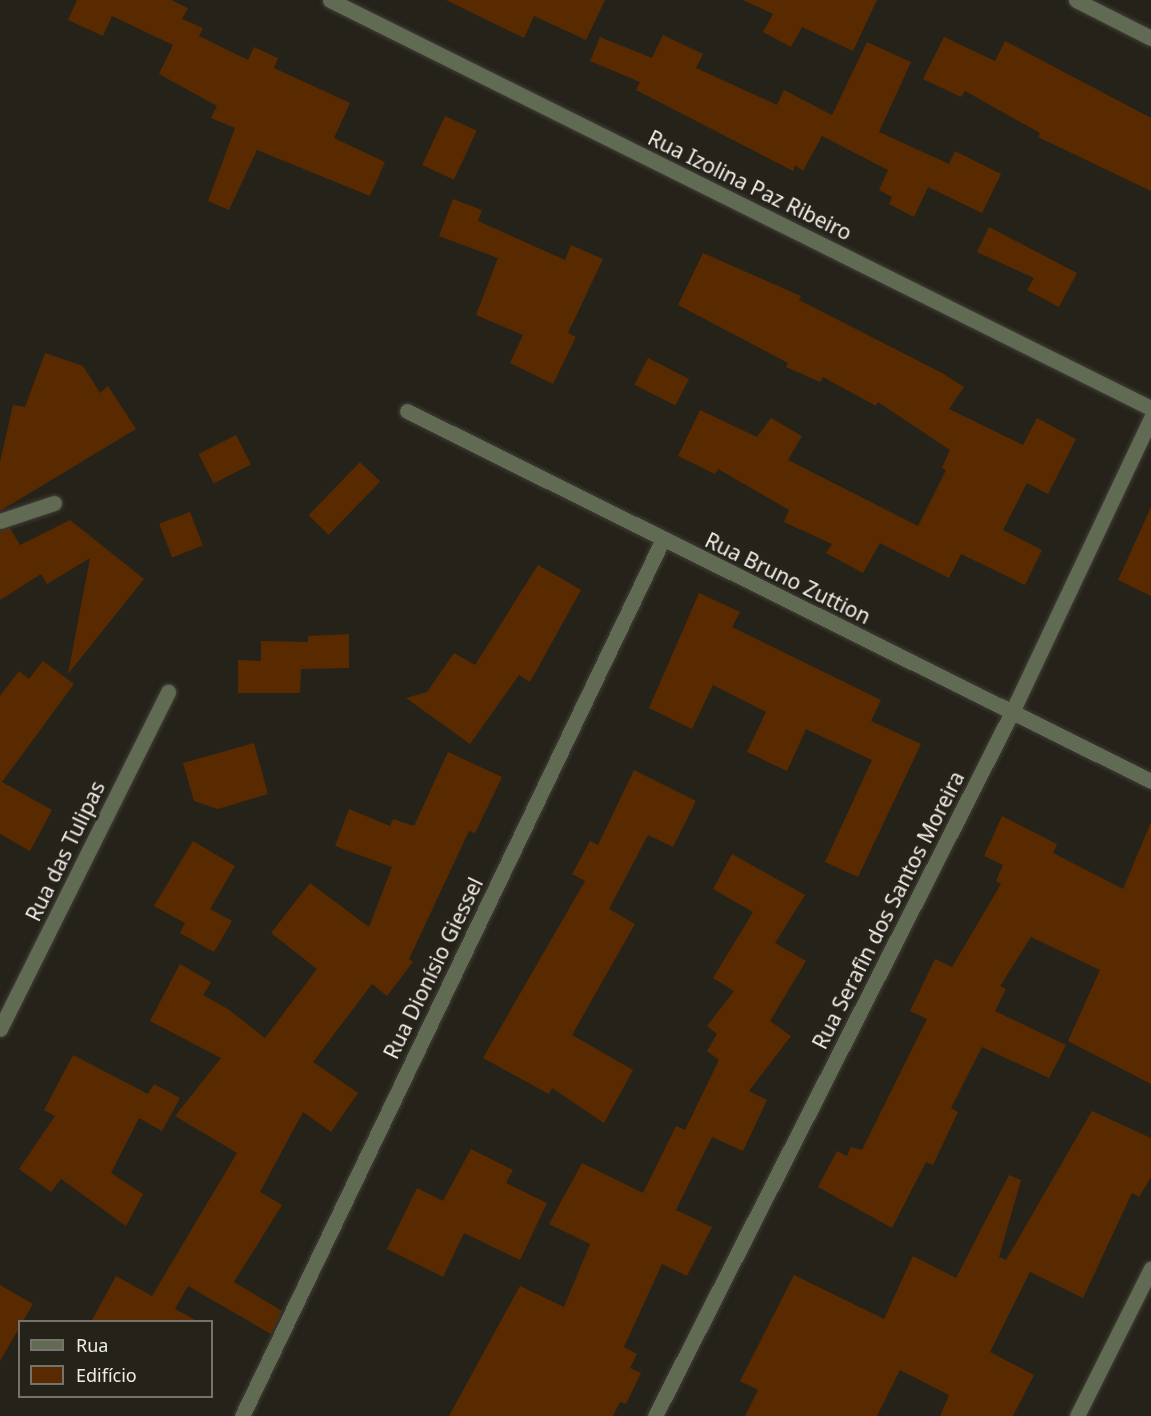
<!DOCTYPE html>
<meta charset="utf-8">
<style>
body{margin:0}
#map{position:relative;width:1151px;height:1416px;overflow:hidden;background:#25221a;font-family:"Noto Sans",sans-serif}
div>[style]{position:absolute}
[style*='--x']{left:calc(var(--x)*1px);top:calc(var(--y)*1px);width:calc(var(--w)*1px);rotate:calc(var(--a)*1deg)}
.building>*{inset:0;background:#592a00;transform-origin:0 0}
.roads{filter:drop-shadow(0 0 2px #413e37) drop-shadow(0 0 2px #413e37)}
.minor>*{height:15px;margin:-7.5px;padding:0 7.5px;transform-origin:7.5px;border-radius:7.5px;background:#616a52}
span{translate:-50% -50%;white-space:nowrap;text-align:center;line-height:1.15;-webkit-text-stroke:5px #25221a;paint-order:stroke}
.street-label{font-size:21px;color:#efede7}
.legend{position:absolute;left:18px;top:1320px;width:195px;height:78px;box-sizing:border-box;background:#25221a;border:2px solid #76736c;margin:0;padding:8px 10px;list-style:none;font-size:18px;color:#efede7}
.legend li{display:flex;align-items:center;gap:12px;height:30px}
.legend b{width:30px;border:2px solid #76736c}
</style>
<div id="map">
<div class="building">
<i style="clip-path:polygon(77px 0,171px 0,188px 8px,182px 19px,203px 28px,199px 36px,248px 60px,254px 47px,278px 58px,274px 68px,350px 103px,334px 138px,385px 162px,370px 196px,257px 150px,229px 210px,208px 201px,235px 128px,211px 118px,217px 106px,159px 74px,173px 45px,112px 16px,103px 36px,68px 20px)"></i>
<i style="clip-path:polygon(446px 0,605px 0,586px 40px,534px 16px,524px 38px)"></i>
<i style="clip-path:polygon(743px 0,877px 0,853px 51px,802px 27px,791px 47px,763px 32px,773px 14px)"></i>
<i style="clip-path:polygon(663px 35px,703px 54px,696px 68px,777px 105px,784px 90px,832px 115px,867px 42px,911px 62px,879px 132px,949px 164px,955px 151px,1001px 174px,982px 213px,928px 187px,914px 217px,889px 204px,892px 197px,879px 190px,888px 170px,822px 136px,803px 171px,795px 165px,793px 171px,636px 90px,640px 82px,590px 61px,600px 37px,652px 58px)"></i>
<i style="clip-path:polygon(944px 37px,995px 61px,1005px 41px,1151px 118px,1151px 191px,1038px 137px,1040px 133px,965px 91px,961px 97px,923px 79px)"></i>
<i style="left:445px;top:116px;width:35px;height:54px;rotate:25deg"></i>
<i style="clip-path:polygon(453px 199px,482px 210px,478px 221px,565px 260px,571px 245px,603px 259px,568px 333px,576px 337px,553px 384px,510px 363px,523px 335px,476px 315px,498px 258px,439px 236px)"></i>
<i style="clip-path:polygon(989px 227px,1077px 273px,1059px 307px,1027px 290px,1034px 278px,977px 252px)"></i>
<i style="clip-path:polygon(703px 253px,801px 296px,799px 300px,942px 373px,964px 387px,949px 409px,1023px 445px,1037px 418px,1076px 439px,1048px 494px,1027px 483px,1003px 530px,1042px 550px,1025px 585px,961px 554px,949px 578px,880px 543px,863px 573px,826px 553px,832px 544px,784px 522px,789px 510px,718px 469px,715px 474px,678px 456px,700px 410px,757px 437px,771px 418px,802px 436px,788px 460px,918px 526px,946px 470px,942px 468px,950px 450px,878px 402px,876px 406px,823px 377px,820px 382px,786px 367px,788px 363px,678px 305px)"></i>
<i style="clip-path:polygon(45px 353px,83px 366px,100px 393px,108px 386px,136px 429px,0 511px,0 462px,13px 405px,25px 407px)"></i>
<i style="left:648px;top:358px;width:46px;height:30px;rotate:27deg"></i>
<i style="left:236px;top:435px;width:33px;height:42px;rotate:63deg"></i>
<i style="left:360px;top:462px;width:28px;height:74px;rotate:44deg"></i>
<i style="clip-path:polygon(1151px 507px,1151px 596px,1118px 580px)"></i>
<i style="left:190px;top:512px;width:36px;height:33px;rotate:69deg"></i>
<i style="clip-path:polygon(70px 520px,144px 579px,68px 674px,90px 558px,47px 584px,41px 574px,0 600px,0 531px,10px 528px,20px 545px)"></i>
<i style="clip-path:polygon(538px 565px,581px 590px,530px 682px,519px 675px,470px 744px,406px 698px,427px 692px,454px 653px,475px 665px)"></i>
<i style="clip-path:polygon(699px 593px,740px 612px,732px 627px,881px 700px,871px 721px,921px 744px,858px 877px,825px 862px,872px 760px,806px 729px,787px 771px,747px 752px,766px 712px,713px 685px,692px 729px,649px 708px)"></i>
<i style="clip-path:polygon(349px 634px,349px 668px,301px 669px,300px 693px,238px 693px,238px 660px,261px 661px,261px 641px,308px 642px,308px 636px)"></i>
<i style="clip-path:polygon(43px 661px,74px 684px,2px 782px,52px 810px,30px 851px,0 834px,0 696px,19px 671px,29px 679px)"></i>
<i style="clip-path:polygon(254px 743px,268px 794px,218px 809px,194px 801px,183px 763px)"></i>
<i style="clip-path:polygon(448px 752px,502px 777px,475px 833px,469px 831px,409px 959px,413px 962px,387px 996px,372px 984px,313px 1062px,358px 1093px,331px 1132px,303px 1112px,260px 1192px,282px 1205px,234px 1282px,282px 1311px,271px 1334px,188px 1286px,175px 1309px,199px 1322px,91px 1322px,116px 1276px,152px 1296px,237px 1153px,175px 1116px,221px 1058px,150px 1021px,180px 964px,211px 982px,203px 995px,228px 1009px,265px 1038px,317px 969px,271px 933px,310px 883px,369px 927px,392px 867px,335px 846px,349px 809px,390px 826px,393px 819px,414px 826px)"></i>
<i style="clip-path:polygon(634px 770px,696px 801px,673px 847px,648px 835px,609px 909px,635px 924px,572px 1035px,633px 1070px,604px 1123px,552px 1088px,549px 1094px,483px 1058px,585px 881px,572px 874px,590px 841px,598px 845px)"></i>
<i style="clip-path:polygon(1002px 816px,1057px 844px,1053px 853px,1123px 889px,1151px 822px,1151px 1084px,1068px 1041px,1100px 970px,1031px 937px,1000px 986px,1006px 989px,995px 1011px,1066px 1045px,1049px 1078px,982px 1047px,951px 1108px,958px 1112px,933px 1165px,926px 1162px,892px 1228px,818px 1187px,837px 1151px,847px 1156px,851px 1147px,862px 1150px,927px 1019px,910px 1011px,935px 959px,952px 967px,1001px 884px,996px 881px,1003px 865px,984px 856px)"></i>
<i style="clip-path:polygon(193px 841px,235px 866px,210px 909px,232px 921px,214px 952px,180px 933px,185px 923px,154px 906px)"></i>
<i style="clip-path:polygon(732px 854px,805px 895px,775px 943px,806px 961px,770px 1021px,791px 1036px,749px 1091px,767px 1100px,743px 1151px,712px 1137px,676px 1210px,712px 1227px,687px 1276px,662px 1264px,624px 1347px,637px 1354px,630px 1368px,641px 1373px,626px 1404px,620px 1402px,613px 1416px,449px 1416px,520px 1286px,564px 1307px,590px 1244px,549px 1224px,582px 1163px,643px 1193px,676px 1126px,685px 1130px,719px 1060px,707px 1051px,717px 1034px,707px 1026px,734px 991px,713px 978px,753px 912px,713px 889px)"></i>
<i style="clip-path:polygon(73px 1055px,148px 1094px,154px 1084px,180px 1098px,162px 1131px,139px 1118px,111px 1173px,143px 1194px,126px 1226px,61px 1179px,51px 1192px,19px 1169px,55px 1116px,44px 1110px)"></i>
<i style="clip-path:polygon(1092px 1111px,1151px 1138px,1151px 1177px,1139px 1197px,1132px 1193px,1083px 1298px,1030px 1272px,990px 1352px,1034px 1375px,1013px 1416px,940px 1416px,949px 1395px,900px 1370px,877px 1416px,745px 1416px,758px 1390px,740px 1381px,794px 1275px,884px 1319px,913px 1256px,956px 1278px,1009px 1175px,1021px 1180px,999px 1257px,1006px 1260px)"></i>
<i style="clip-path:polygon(471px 1149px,513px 1170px,506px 1183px,547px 1203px,520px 1260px,464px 1233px,443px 1277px,387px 1249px,417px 1188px,443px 1201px)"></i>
<i style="clip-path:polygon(0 1285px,33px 1304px,0 1361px)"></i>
</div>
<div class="roads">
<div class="minor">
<i style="--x:330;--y:0;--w:917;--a:26.43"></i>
<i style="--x:1076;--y:0;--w:84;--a:26.9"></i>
<i style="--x:407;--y:411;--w:831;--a:26.44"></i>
<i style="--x:0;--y:521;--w:57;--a:-18.4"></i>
<i style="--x:0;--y:1029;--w:377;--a:-63.5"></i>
<i style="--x:242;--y:1416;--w:973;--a:-64.36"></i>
<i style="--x:655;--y:1416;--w:789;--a:-63.11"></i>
<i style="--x:1012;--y:712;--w:325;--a:-64.7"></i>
<i style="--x:1077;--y:1416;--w:165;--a:-63.4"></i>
</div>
</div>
<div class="street-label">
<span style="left:750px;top:185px;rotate:26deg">Rua Izolina Paz Ribeiro</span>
<span style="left:788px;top:578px;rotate:26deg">Rua Bruno Zuttion</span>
<span style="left:65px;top:851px;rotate:-64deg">Rua das Tulipas</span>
<span style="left:888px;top:910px;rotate:-63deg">Rua Serafin dos Santos Moreira</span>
<span style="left:433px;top:968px;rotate:-64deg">Rua Dionísio Giessel</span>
</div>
<ul class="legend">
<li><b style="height:8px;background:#616a52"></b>Rua</li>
<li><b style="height:16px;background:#592a00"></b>Edifício</li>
</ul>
</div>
